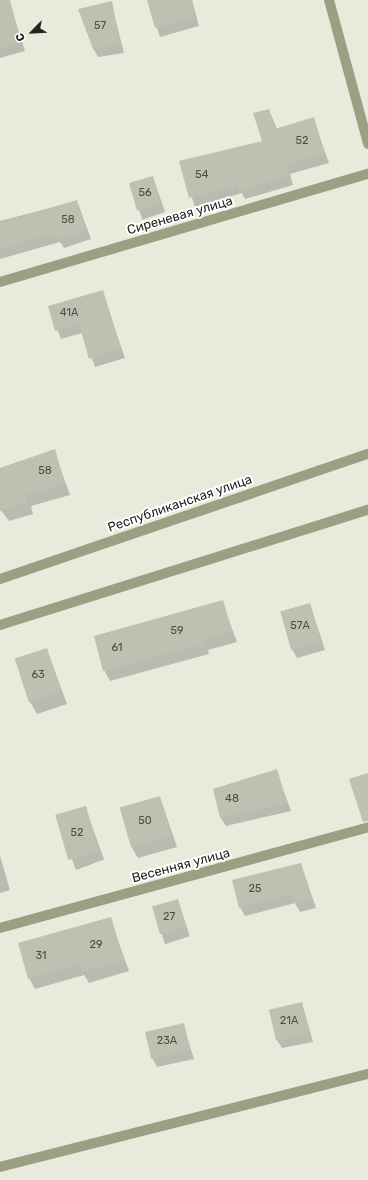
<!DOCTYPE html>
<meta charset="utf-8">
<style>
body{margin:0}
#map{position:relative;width:368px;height:1180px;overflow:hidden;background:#e9eadc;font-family:Rubik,sans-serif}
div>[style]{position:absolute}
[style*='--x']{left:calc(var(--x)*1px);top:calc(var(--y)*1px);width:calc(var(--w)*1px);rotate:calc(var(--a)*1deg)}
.shadow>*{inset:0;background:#0003;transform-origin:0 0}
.building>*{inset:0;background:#bfc0b2;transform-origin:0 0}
.minor>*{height:10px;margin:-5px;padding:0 5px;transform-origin:5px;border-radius:5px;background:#9d9f83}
span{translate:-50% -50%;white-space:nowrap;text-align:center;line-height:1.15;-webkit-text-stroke:4px #fff;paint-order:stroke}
.number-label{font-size:11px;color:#4c4c44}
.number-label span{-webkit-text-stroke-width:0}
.street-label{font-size:13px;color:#252520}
.north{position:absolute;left:12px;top:12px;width:40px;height:40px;-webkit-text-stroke:3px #fff;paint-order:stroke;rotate:246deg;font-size:11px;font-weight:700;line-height:16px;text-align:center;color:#252520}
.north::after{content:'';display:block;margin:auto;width:14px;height:18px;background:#252520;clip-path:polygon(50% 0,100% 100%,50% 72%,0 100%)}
</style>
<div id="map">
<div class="shadow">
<i style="clip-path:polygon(148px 0,192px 0,199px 26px,160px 37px)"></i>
<i style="clip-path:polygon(111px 2px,124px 53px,98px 57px,93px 48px)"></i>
<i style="clip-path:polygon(11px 8px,25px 51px,0 58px,0 11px)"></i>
<i style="clip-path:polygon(269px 110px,277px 129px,313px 119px,329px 163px,290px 174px,293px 185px,245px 199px,242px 193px,195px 207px,180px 161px,263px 142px)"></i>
<i style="left:153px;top:177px;width:37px;height:24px;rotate:71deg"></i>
<i style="clip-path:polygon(77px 201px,91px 239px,64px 248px,60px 242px,0 259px,0 221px)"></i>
<i style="clip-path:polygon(102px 291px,125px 358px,95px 367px,82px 333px,61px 339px,49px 307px)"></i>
<i style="clip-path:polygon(54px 451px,70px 495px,31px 506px,33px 514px,9px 521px,0 509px,0 468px)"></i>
<i style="clip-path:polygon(222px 601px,237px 642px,208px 650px,209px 654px,110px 681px,104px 670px)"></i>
<i style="clip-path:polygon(310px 604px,325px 650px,297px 658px,292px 649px)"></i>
<i style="clip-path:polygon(47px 650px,67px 704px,37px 714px,30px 702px)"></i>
<i style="clip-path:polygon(276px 770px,291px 811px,226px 826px,221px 818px)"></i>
<i style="clip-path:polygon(160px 797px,177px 847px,138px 858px,131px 846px)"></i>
<i style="left:85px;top:807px;width:56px;height:30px;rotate:70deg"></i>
<i style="clip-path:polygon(0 856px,10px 890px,0 893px)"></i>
<i style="clip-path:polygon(301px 864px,316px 908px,300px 912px,295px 903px,245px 916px,240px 907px)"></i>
<i style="left:178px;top:900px;width:38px;height:26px;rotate:72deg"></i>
<i style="clip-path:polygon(110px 918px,129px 971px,89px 983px,84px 975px,35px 989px,29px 978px)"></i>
<i style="clip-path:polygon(302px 1003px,313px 1042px,282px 1048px,277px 1040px)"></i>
<i style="clip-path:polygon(183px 1024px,194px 1059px,157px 1067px,152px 1058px)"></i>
</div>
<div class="building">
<i style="clip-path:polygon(0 0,10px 0,21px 42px,0 48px)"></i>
<i style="clip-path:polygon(147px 0,190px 0,195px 17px,155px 28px)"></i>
<i style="clip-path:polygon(112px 1px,120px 44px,93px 49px,78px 9px)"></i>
<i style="clip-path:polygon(269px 109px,275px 129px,314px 117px,325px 154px,286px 165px,289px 176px,239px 191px,238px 185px,189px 198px,179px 161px,262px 141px,253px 113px)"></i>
<i style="left:153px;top:176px;width:29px;height:25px;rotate:74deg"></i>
<i style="clip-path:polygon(77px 200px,87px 230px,58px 240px,56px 233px,0 249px,0 223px)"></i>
<i style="clip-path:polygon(103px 290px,121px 349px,89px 359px,79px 324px,55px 331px,48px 306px)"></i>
<i style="clip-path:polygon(55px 449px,65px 484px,25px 495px,27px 503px,0 511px,0 468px)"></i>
<i style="clip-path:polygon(223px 600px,232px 631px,202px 640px,204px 644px,103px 671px,94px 636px)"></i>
<i style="left:310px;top:603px;width:40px;height:31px;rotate:74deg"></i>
<i style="left:47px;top:648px;width:46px;height:34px;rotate:72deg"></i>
<i style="clip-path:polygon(277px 769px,287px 803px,220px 818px,213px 789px)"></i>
<i style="clip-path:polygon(368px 773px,368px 821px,363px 822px,349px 779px)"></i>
<i style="left:160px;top:796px;width:41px;height:42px;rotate:74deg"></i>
<i style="left:86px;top:806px;width:47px;height:32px;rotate:74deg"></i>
<i style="clip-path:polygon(301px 863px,312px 899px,295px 904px,292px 894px,239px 908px,232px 880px)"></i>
<i style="left:178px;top:899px;width:29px;height:27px;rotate:74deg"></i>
<i style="clip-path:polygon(111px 917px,124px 960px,82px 972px,79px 964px,28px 979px,18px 943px)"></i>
<i style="left:302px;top:1002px;width:32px;height:34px;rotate:77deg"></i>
<i style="left:184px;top:1023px;width:28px;height:40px;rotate:77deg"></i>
</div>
<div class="minor">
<i style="--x:329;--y:0;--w:149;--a:74.8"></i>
<i style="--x:0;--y:282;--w:384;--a:-16.4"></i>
<i style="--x:0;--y:579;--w:389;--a:-18.8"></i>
<i style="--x:0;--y:625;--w:386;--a:-17.4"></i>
<i style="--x:0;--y:928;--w:382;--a:-15.3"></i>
<i style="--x:0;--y:1167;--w:380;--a:-14.2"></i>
</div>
<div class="number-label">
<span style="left:100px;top:26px">57</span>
<span style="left:302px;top:141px">52</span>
<span style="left:202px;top:175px">54</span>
<span style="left:145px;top:193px">56</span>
<span style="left:68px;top:220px">58</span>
<span style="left:69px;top:313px">41А</span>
<span style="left:45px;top:471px">58</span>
<span style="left:300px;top:626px">57А</span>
<span style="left:177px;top:631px">59</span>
<span style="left:117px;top:648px">61</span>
<span style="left:38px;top:675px">63</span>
<span style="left:232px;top:799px">48</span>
<span style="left:145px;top:821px">50</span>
<span style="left:77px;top:833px">52</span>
<span style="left:255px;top:889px">25</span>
<span style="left:169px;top:917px">27</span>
<span style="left:96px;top:945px">29</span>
<span style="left:41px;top:956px">31</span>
<span style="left:289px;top:1021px">21А</span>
<span style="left:167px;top:1041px">23А</span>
</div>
<div class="street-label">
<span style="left:180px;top:216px;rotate:-16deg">Сиреневая улица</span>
<span style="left:180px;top:504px;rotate:-19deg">Республиканская улица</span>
<span style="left:181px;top:866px;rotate:-15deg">Весенняя улица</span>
</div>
<div class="north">С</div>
</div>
